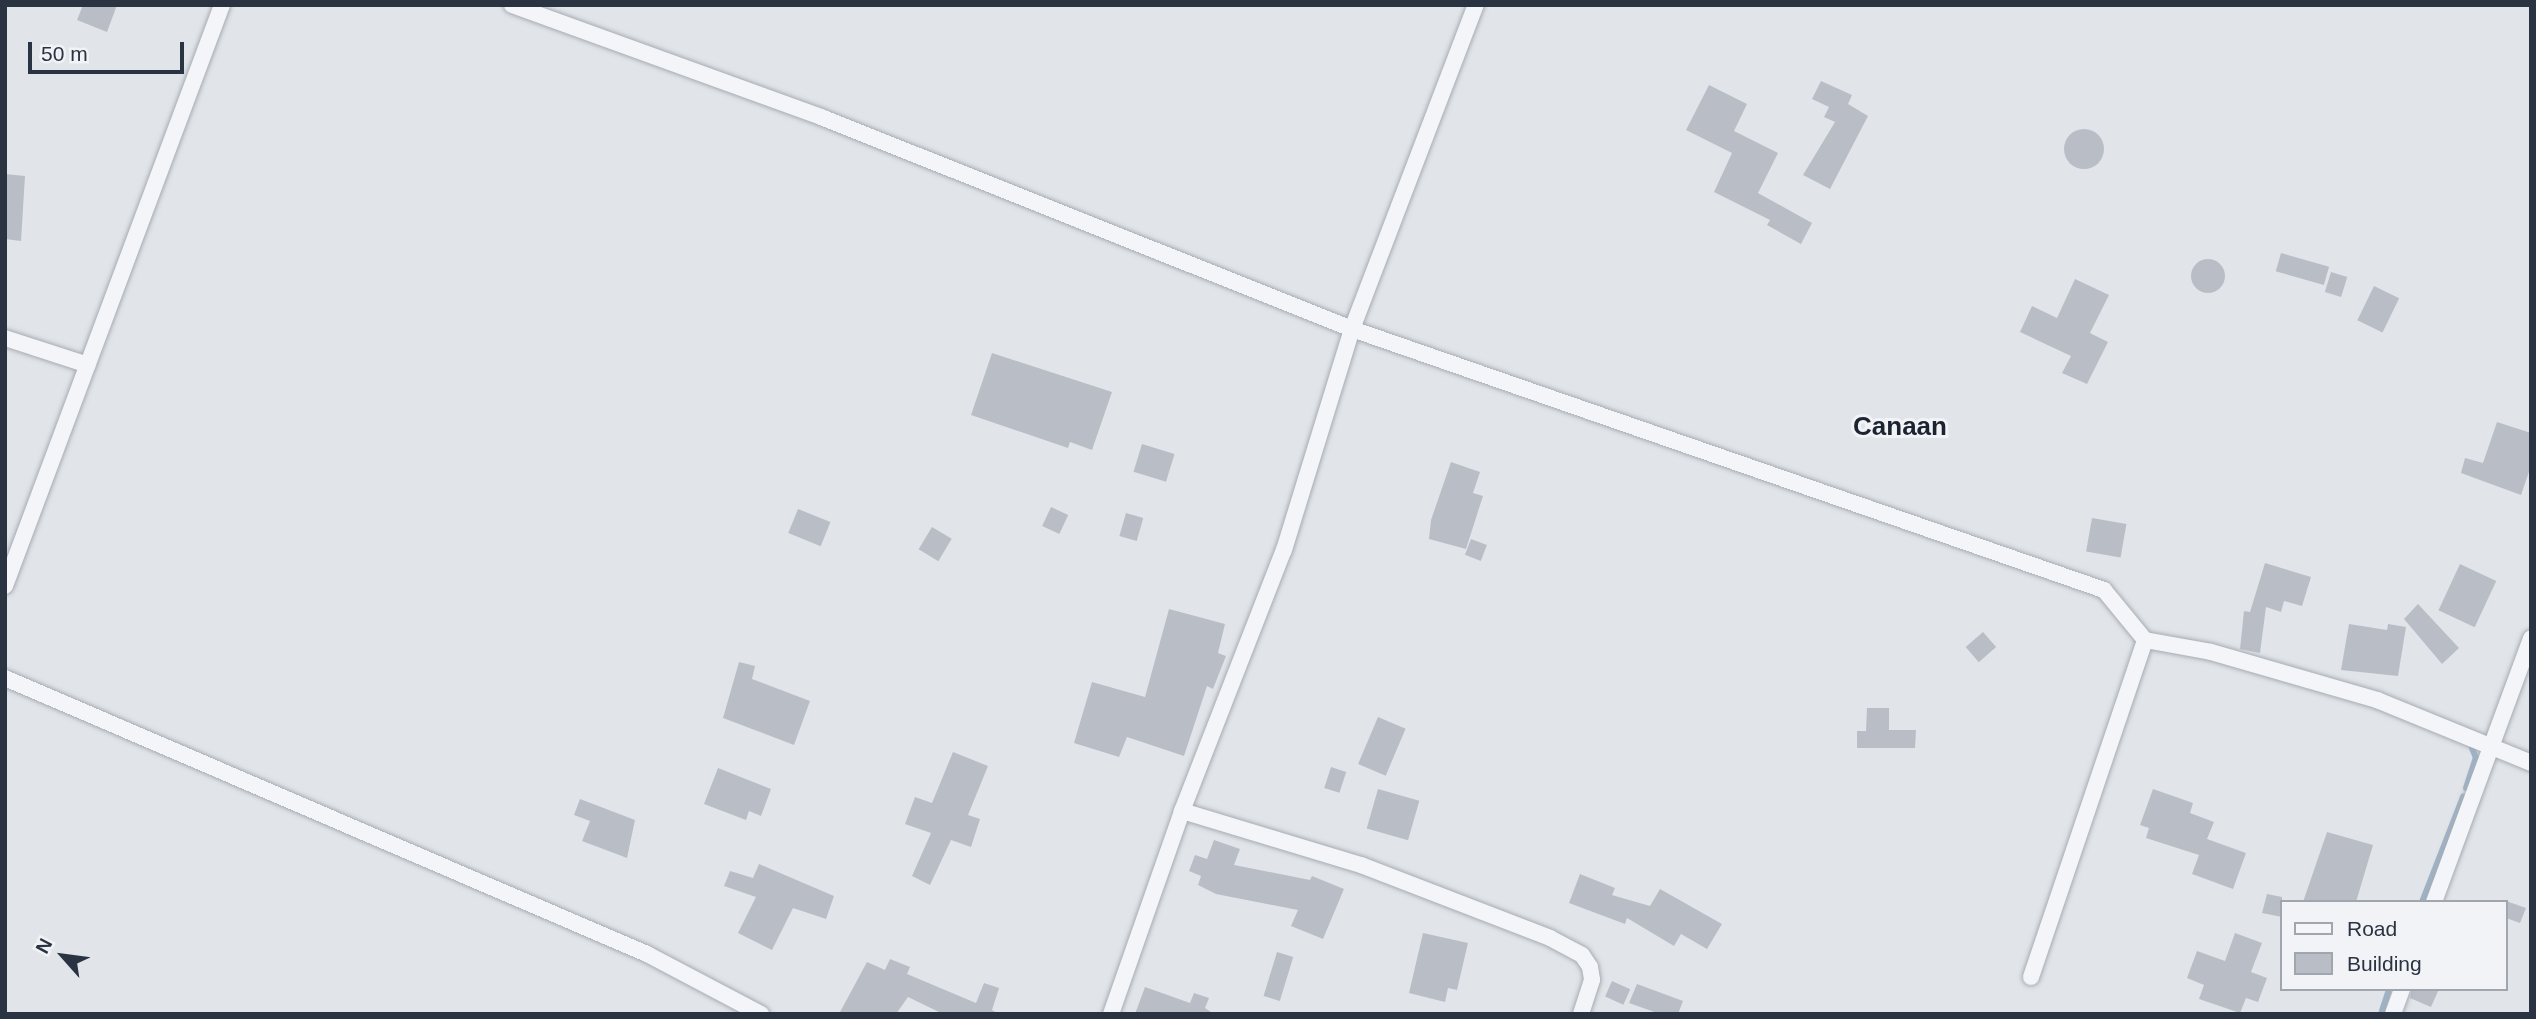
<!DOCTYPE html>
<style>
body{margin:0}
#map{position:relative;width:2536px;height:1019px;overflow:hidden;background:#e1e5e9;font-family:Arial,sans-serif}
div>[style]{position:absolute}
[style*='--x']{left:calc(var(--x)*1px);top:calc(var(--y)*1px);width:calc(var(--w)*1px);rotate:calc(var(--a)*1deg)}
.stream>*{height:6px;margin:-3px;padding:0 3px;transform-origin:3px;border-radius:3px;background:#9eb3c8}
.building>*{inset:0;background:#b9bec6;transform-origin:0 0}
.round{border-radius:50%}
.roads{filter:drop-shadow(0 0 2px #a6acb3) drop-shadow(0 0 2px #a6acb3)}
.street>*{height:16px;margin:-8px;padding:0 8px;transform-origin:8px;border-radius:8px;background:#f4f5f8}
span{translate:-50% -50%;white-space:nowrap;text-align:center;line-height:1.15;-webkit-text-stroke:6px #f1f3f7;paint-order:stroke}
.quarter-label{font-size:26px;color:#1c2431;font-weight:700}
.frame{position:absolute;inset:0;border:7px solid #2a3341;pointer-events:none}
.legend{position:absolute;left:2280px;top:900px;width:228px;height:91px;box-sizing:border-box;background:#f1f3f7;border:2px solid #a1a6ae;margin:0;padding:9px 12px;list-style:none;font-size:21px;color:#2a3341}
.legend li{display:flex;align-items:center;gap:14px;height:35px}
.legend b{width:35px;border:2px solid #a1a6ae}
.north{position:absolute;left:28px;top:921px;width:70px;height:70px;-webkit-text-stroke:5px #f1f3f7;paint-order:stroke;rotate:298deg;font-size:19px;font-weight:700;line-height:28px;text-align:center;color:#2a3341}
.north::after{content:'';display:block;margin:auto;width:24px;height:32px;background:#2a3341;clip-path:polygon(50% 0,100% 100%,50% 72%,0 100%)}
.scale{position:absolute;left:28px;top:42px;width:156px;height:32px;box-sizing:border-box;border:4px solid #2a3341;border-top:0;padding-left:9px;font-size:21px;line-height:24px;white-space:nowrap;color:#2a3341;-webkit-text-stroke:5px #f1f3f7;paint-order:stroke}
</style>
<div id="map">
<div class="stream">
<i style="--x:2466;--y:788;--w:32;--a:-72"></i>
<i style="--x:2476;--y:758;--w:11;--a:-112"></i>
<i style="--x:2422;--y:902;--w:113;--a:-68.7"></i>
<i style="--x:2381;--y:1014;--w:26;--a:-72"></i>
</div>
<div class="building">
<i style="clip-path:polygon(83px 5px,117px 5px,107px 32px,77px 20px)"></i>
<i style="clip-path:polygon(1821px 81px,1852px 95px,1848px 104px,1868px 116px,1830px 189px,1803px 175px,1835px 122px,1824px 117px,1829px 107px,1812px 99px)"></i>
<i style="clip-path:polygon(1709px 85px,1747px 104px,1734px 131px,1778px 153px,1758px 193px,1812px 223px,1801px 244px,1767px 225px,1770px 220px,1714px 192px,1732px 153px,1686px 130px)"></i>
<i class="round" style="left:2064px;top:129px;width:40px;height:40px"></i>
<i style="clip-path:polygon(5px 174px,25px 176px,21px 241px,5px 239px)"></i>
<i style="left:2281px;top:253px;width:50px;height:19px;rotate:16deg"></i>
<i class="round" style="left:2191px;top:259px;width:34px;height:34px"></i>
<i style="left:2331px;top:272px;width:17px;height:21px;rotate:17deg"></i>
<i style="clip-path:polygon(2075px 279px,2109px 295px,2090px 333px,2108px 342px,2087px 384px,2062px 373px,2071px 356px,2020px 332px,2032px 306px,2057px 318px)"></i>
<i style="left:2374px;top:286px;width:28px;height:38px;rotate:26deg"></i>
<i style="clip-path:polygon(992px 353px,1112px 392px,1092px 450px,1070px 442px,1068px 448px,971px 415px)"></i>
<i style="clip-path:polygon(2497px 422px,2531px 433px,2531px 466px,2521px 495px,2461px 473px,2465px 458px,2483px 463px)"></i>
<i style="left:1142px;top:444px;width:34px;height:29px;rotate:17deg"></i>
<i style="clip-path:polygon(1451px 462px,1480px 472px,1473px 493px,1483px 496px,1466px 549px,1429px 539px,1431px 520px)"></i>
<i style="left:1051px;top:507px;width:19px;height:21px;rotate:25deg"></i>
<i style="left:798px;top:509px;width:35px;height:26px;rotate:22deg"></i>
<i style="left:1126px;top:513px;width:18px;height:24px;rotate:16deg"></i>
<i style="left:2092px;top:518px;width:35px;height:34px;rotate:10deg"></i>
<i style="left:932px;top:527px;width:23px;height:26px;rotate:31deg"></i>
<i style="left:1471px;top:539px;width:17px;height:17px;rotate:21deg"></i>
<i style="clip-path:polygon(2265px 563px,2311px 577px,2302px 606px,2284px 601px,2281px 612px,2266px 607px,2260px 653px,2240px 649px,2244px 611px,2250px 612px)"></i>
<i style="left:2460px;top:564px;width:40px;height:51px;rotate:25deg"></i>
<i style="clip-path:polygon(2418px 604px,2459px 648px,2442px 664px,2404px 619px)"></i>
<i style="clip-path:polygon(1169px 609px,1225px 624px,1218px 653px,1226px 656px,1213px 689px,1207px 686px,1184px 756px,1127px 737px,1119px 757px,1074px 743px,1092px 682px,1145px 697px)"></i>
<i style="clip-path:polygon(2349px 624px,2387px 630px,2388px 624px,2406px 627px,2398px 676px,2341px 670px)"></i>
<i style="left:1983px;top:632px;width:20px;height:23px;rotate:49deg"></i>
<i style="clip-path:polygon(739px 662px,755px 666px,752px 679px,810px 701px,794px 745px,723px 718px)"></i>
<i style="clip-path:polygon(1867px 708px,1889px 708px,1889px 730px,1916px 730px,1915px 748px,1857px 748px,1857px 731px,1866px 731px)"></i>
<i style="left:1378px;top:717px;width:30px;height:51px;rotate:23deg"></i>
<i style="clip-path:polygon(953px 752px,988px 766px,968px 815px,980px 819px,971px 847px,951px 840px,930px 885px,912px 876px,931px 833px,905px 824px,915px 797px,932px 803px)"></i>
<i style="left:1331px;top:767px;width:16px;height:22px;rotate:18deg"></i>
<i style="clip-path:polygon(718px 768px,771px 789px,761px 816px,749px 811px,746px 820px,704px 804px)"></i>
<i style="left:1378px;top:789px;width:43px;height:41px;rotate:16deg"></i>
<i style="clip-path:polygon(2153px 789px,2193px 803px,2190px 813px,2214px 822px,2207px 839px,2246px 853px,2233px 889px,2192px 874px,2199px 855px,2146px 838px,2149px 828px,2140px 825px)"></i>
<i style="clip-path:polygon(580px 799px,635px 820px,627px 858px,582px 841px,590px 821px,574px 815px)"></i>
<i style="clip-path:polygon(2327px 832px,2373px 845px,2356px 902px,2303px 902px)"></i>
<i style="clip-path:polygon(1214px 840px,1240px 849px,1234px 865px,1310px 880px,1312px 876px,1344px 889px,1323px 939px,1291px 926px,1298px 910px,1216px 894px,1198px 885px,1201px 876px,1189px 871px,1195px 855px,1207px 859px)"></i>
<i style="clip-path:polygon(759px 864px,834px 896px,826px 919px,793px 908px,772px 950px,738px 933px,756px 897px,724px 886px,730px 871px,753px 878px)"></i>
<i style="clip-path:polygon(1580px 874px,1615px 888px,1612px 895px,1650px 906px,1660px 889px,1722px 924px,1707px 949px,1681px 934px,1674px 946px,1627px 918px,1625px 924px,1569px 903px)"></i>
<i style="clip-path:polygon(2267px 894px,2282px 897px,2282px 917px,2262px 913px)"></i>
<i style="clip-path:polygon(2506px 901px,2526px 908px,2520px 923px,2506px 918px)"></i>
<i style="clip-path:polygon(1423px 933px,1468px 943px,1457px 990px,1448px 988px,1445px 1002px,1409px 993px)"></i>
<i style="clip-path:polygon(2235px 933px,2262px 943px,2251px 972px,2267px 978px,2258px 1002px,2246px 998px,2240px 1013px,2199px 999px,2204px 985px,2187px 978px,2197px 951px,2225px 961px)"></i>
<i style="left:1277px;top:952px;width:17px;height:46px;rotate:17deg"></i>
<i style="clip-path:polygon(890px 959px,910px 967px,907px 974px,976px 1003px,984px 983px,999px 988px,992px 1010px,999px 1014px,943px 1014px,908px 997px,896px 1014px,839px 1014px,867px 962px,885px 970px)"></i>
<i style="left:1612px;top:981px;width:20px;height:17px;rotate:24deg"></i>
<i style="clip-path:polygon(1637px 984px,1683px 1001px,1678px 1014px,1660px 1014px,1629px 1003px)"></i>
<i style="clip-path:polygon(1145px 987px,1190px 1003px,1194px 993px,1209px 998px,1205px 1008px,1214px 1014px,1135px 1014px)"></i>
<i style="clip-path:polygon(2412px 989px,2439px 989px,2431px 1007px,2410px 998px)"></i>
</div>
<div class="roads">
<div class="street">
<i style="--x:512;--y:5;--w:329;--a:19.9"></i>
<i style="--x:821;--y:117;--w:572;--a:21.76"></i>
<i style="--x:1352;--y:329;--w:796;--a:19.14"></i>
<i style="--x:2104;--y:590;--w:65;--a:50.6"></i>
<i style="--x:2145;--y:640;--w:67;--a:10.3"></i>
<i style="--x:2211;--y:652;--w:173;--a:16.1"></i>
<i style="--x:2377;--y:700;--w:166;--a:22.2"></i>
<i style="--x:5;--y:338;--w:87;--a:18"></i>
<i style="--x:5;--y:586;--w:620;--a:-69.52"></i>
<i style="--x:5;--y:678;--w:699;--a:23.26"></i>
<i style="--x:647;--y:954;--w:129;--a:27.8"></i>
<i style="--x:1182;--y:811;--w:187;--a:16.8"></i>
<i style="--x:1361;--y:865;--w:203;--a:21.1"></i>
<i style="--x:1550;--y:938;--w:36;--a:28"></i>
<i style="--x:1582;--y:955;--w:14;--a:56"></i>
<i style="--x:1590;--y:967;--w:13;--a:81"></i>
<i style="--x:1592;--y:980;--w:36;--a:108"></i>
<i style="--x:2434;--y:902;--w:281;--a:-69.8"></i>
<i style="--x:2031;--y:977;--w:356;--a:-71.3"></i>
<i style="--x:1111;--y:1014;--w:215;--a:-70.7"></i>
<i style="--x:1182;--y:811;--w:280;--a:-68.7"></i>
<i style="--x:1284;--y:550;--w:231;--a:-72.9"></i>
<i style="--x:1352;--y:329;--w:347;--a:-69.1"></i>
<i style="--x:2393;--y:1014;--w:27;--a:-70"></i>
</div>
</div>
<div class="quarter-label">
<span style="left:1900px;top:427px">Canaan</span>
</div>
<div class="frame"></div>
<ul class="legend">
<li><b style="height:9px;background:#f4f5f8"></b>Road</li>
<li><b style="height:19px;background:#b9bec6"></b>Building</li>
</ul>
<div class="north">N</div>
<div class="scale">50 m</div>
</div>
